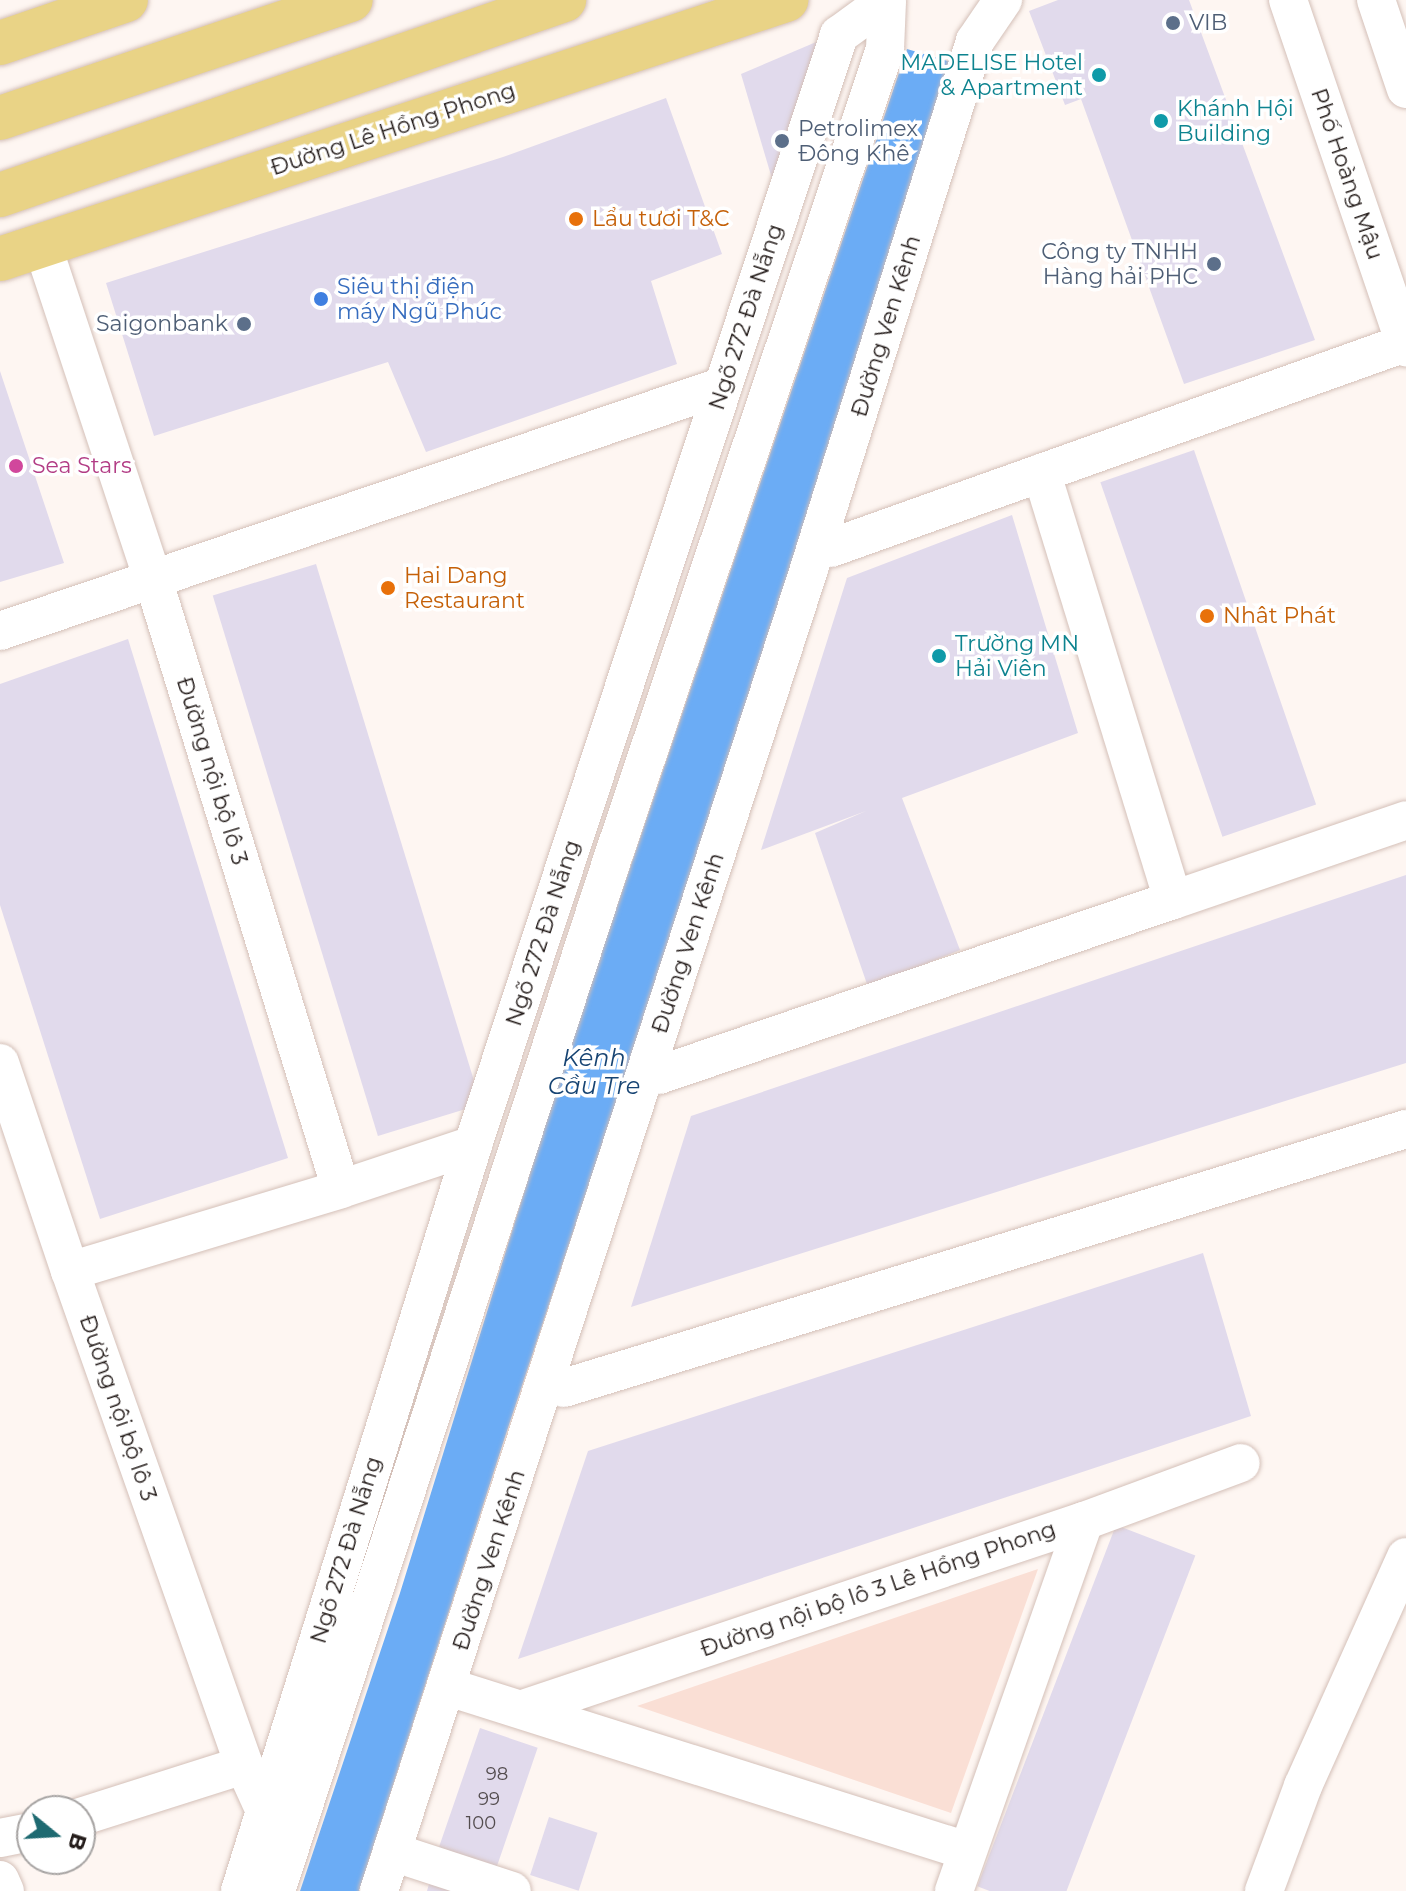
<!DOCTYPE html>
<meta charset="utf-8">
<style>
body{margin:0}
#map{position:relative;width:1406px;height:1891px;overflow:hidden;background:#fef6f2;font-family:Montserrat,sans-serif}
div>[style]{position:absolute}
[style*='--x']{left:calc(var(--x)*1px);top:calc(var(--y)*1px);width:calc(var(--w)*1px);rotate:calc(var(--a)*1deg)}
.green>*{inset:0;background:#fadfd5}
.water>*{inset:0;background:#6bacf5}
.building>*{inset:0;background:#e1daec;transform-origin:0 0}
.roads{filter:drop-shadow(0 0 2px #d4c0b8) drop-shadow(0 0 2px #d4c0b8)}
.minor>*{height:38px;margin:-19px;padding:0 19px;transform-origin:19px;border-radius:19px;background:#fff}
.major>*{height:44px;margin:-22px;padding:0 22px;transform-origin:22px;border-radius:22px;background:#e9d386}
.dots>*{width:22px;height:22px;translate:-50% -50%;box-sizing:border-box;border:4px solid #fff;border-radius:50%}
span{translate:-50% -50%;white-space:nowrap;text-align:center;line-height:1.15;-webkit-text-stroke:7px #fff;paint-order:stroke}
.number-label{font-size:18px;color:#534c4e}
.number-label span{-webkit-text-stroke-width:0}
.service-label{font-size:22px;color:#4e5e75}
.left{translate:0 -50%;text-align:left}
.right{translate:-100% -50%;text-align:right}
.culture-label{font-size:22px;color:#0d838f}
.street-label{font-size:22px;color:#241c1a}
.food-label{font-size:22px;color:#c56008}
.shop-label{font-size:22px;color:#366cbe}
.hotel-label{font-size:22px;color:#b23c85}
.water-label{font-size:24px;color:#174473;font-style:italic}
.north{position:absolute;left:16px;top:1795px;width:80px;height:80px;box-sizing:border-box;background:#fff;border:2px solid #a7a4a3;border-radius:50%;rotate:108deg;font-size:22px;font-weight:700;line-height:32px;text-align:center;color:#241c1a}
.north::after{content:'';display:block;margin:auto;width:28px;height:36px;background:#1e6a71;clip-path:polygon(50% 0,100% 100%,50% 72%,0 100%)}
</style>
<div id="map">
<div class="green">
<i style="clip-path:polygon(1038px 1569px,951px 1813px,637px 1706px)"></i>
</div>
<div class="water">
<i style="clip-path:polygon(907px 49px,961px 65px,506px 1434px,359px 1891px,300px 1891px,400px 1593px,564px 1063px)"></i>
</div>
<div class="building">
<i style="clip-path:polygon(1058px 0,1189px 0,1315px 340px,1184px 384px,1081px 99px,1065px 105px,1029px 11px)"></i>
<i style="clip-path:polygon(835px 34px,781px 209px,741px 74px)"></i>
<i style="clip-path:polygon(666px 98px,722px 254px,651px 281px,677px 364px,426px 452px,388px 362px,154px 436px,106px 283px,503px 157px)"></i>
<i style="clip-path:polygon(0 371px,64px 563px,0 582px)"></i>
<i style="left:1194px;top:450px;width:375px;height:99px;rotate:71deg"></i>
<i style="clip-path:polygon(1012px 515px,1078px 733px,902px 798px,960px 950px,868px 987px,815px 833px,866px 811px,761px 850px,847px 578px)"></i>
<i style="left:316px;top:564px;width:565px;height:108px;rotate:73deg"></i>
<i style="clip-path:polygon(128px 639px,288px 1158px,100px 1219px,0 905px,0 684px)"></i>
<i style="clip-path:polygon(1406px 875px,1406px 1063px,631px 1307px,691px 1116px)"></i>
<i style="clip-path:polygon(1203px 1253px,1251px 1416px,518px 1659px,588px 1451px)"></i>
<i style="left:1116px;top:1525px;width:85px;height:387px;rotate:21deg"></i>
<i style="left:480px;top:1728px;width:61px;height:128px;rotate:19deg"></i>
<i style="left:549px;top:1817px;width:51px;height:61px;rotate:18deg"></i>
<i style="clip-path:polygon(429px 1884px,449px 1890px,449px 1891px,427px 1891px)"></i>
</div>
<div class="roads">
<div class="minor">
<i style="--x:1288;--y:0;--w:367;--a:71.2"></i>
<i style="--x:1376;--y:0;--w:94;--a:71.4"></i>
<i style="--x:42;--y:244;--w:356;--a:71.7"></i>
<i style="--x:154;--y:582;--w:635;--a:72.88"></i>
<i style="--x:831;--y:548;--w:610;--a:-19.65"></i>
<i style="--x:0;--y:631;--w:763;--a:-18.72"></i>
<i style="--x:1173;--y:900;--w:246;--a:-18.9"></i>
<i style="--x:0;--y:1063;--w:219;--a:71.4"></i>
<i style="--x:659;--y:1075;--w:543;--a:-18.8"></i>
<i style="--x:1173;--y:900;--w:447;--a:-107.1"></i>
<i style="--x:564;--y:1388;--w:881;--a:-17.1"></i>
<i style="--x:464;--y:1692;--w:528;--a:17.54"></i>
<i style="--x:523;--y:1709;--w:592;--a:-18.53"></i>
<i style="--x:1084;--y:1521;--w:167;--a:-20.3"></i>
<i style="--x:265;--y:1811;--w:51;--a:-114.5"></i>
<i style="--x:244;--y:1765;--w:524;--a:-109.4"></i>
<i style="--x:70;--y:1271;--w:283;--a:-16.8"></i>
<i style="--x:341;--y:1189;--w:139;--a:-18.4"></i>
<i style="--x:80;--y:1817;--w:172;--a:-17.6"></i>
<i style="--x:0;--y:1838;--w:33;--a:-11"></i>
<i style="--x:411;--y:1858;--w:106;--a:18.1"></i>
<i style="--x:0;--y:1880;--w:12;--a:66"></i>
<i style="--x:240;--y:1891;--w:782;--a:-72.65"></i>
<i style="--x:473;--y:1145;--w:1169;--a:-71.75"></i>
<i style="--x:839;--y:35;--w:59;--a:-36.1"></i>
<i style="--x:276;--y:1891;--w:1094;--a:-71.95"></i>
<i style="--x:615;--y:851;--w:846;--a:-71.39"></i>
<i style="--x:885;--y:49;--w:48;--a:-87.6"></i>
<i style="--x:379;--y:1891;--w:1390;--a:-71.98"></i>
<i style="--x:809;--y:569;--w:553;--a:-72.55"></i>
<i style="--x:975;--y:41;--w:50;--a:-55.7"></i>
<i style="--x:954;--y:1891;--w:392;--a:-70.6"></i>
<i style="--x:1264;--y:1891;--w:112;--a:-69.6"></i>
<i style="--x:1303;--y:1786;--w:251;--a:-65.8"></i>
</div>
<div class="major">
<i style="--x:0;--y:43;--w:133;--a:-18.8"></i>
<i style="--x:0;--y:118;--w:370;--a:-18.6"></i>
<i style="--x:0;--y:195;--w:597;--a:-19.07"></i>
<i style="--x:0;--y:259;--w:828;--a:-18.24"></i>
</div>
</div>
<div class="dots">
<i style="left:1173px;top:23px;background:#5c6f8a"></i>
<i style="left:1099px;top:75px;background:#0f9aa8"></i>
<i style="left:1161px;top:121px;background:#0f9aa8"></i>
<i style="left:782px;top:141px;background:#5c6f8a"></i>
<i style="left:576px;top:219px;background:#e8710a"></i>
<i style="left:1214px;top:264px;background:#5c6f8a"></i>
<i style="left:321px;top:299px;background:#3f7fe0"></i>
<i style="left:244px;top:324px;background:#5c6f8a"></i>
<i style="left:16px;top:466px;background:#d1479c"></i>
<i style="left:388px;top:588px;background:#e8710a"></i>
<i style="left:1207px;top:616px;background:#e8710a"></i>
<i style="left:939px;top:656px;background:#0f9aa8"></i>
</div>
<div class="number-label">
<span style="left:497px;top:1774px">98</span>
<span style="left:489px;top:1799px">99</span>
<span style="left:481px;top:1823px">100</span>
</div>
<div class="service-label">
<span class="left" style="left:1189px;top:23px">VIB</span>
<span class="left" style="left:798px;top:141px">Petrolimex<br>Đông Khê</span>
<span class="right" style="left:1198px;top:264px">Công ty TNHH<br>Hàng hải PHC</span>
<span class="right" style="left:228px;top:324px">Saigonbank</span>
</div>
<div class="culture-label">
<span class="right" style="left:1083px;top:75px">MADELISE Hotel<br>&amp; Apartment</span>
<span class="left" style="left:1177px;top:121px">Khánh Hội<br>Building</span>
<span class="left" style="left:955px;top:656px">Trường MN<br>Hải Viên</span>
</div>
<div class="street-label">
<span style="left:393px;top:129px;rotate:-18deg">Đường Lê Hồng Phong</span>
<span style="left:1347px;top:174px;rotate:71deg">Phố Hoàng Mậu</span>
<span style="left:746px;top:317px;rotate:-72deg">Ngõ 272 Đà Nẵng</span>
<span style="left:886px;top:326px;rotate:-73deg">Đường Ven Kênh</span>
<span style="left:212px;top:771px;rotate:73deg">Đường nội bộ lô 3</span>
<span style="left:543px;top:933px;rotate:-72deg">Ngõ 272 Đà Nẵng</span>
<span style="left:688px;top:943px;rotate:-72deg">Đường Ven Kênh</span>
<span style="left:118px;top:1408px;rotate:71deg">Đường nội bộ lô 3</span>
<span style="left:346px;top:1550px;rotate:-73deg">Ngõ 272 Đà Nẵng</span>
<span style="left:489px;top:1560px;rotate:-72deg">Đường Ven Kênh</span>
<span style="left:878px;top:1589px;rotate:-19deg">Đường nội bộ lô 3 Lê Hồng Phong</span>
</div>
<div class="food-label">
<span class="left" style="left:592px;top:219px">Lẩu tươi T&amp;C</span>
<span class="left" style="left:404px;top:588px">Hai Dang<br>Restaurant</span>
<span class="left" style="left:1223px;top:616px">Nhât Phát</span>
</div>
<div class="shop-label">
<span class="left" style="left:337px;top:299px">Siêu thị điện<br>máy Ngũ Phúc</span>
</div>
<div class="hotel-label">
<span class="left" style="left:32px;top:466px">Sea Stars</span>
</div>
<div class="water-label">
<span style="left:594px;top:1072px">Kênh<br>Cầu Tre</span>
</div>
<div class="north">B</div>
</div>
